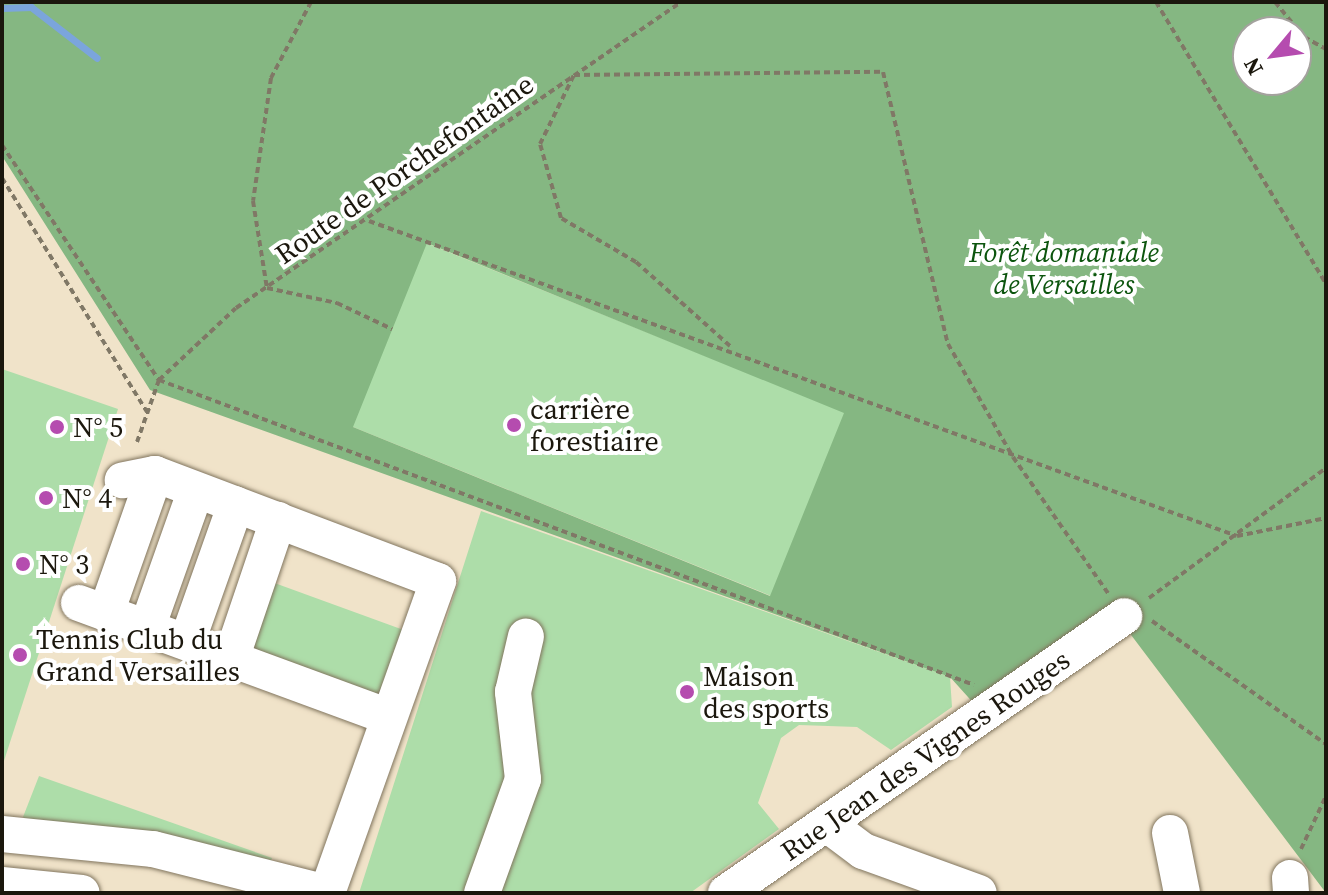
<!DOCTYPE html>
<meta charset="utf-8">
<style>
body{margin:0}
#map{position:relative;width:1328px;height:895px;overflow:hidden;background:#f0e3c9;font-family:"Source Serif 4",serif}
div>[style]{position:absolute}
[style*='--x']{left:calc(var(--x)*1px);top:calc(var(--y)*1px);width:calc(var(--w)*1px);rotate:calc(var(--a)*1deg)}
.green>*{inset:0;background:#addda9;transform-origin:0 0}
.forest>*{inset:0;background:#85b782}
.stream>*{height:7px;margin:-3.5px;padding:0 3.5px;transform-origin:3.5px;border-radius:3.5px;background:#7ba5dc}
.path>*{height:4px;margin-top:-2px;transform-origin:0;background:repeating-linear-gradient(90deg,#807866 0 6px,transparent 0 10px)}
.roads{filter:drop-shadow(0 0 2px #81755e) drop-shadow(0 0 2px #81755e)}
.minor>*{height:36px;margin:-18px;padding:0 18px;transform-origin:18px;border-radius:18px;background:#fff}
.dots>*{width:22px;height:22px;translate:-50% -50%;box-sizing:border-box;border:4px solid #fff;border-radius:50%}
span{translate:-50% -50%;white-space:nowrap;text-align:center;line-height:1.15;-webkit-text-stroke:8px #fff;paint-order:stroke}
.street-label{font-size:28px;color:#1b170d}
.park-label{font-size:28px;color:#0c550e;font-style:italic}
.poi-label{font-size:28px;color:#1b170d}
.left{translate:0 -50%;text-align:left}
.frame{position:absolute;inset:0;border:4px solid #1b170d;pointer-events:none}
.north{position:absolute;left:1232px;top:16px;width:80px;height:80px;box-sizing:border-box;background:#fff;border:2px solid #a4a29e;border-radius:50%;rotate:241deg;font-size:22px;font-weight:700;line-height:32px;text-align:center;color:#1b170d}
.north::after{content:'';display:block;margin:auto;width:28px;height:36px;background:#b54caf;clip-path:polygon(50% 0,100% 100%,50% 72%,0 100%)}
</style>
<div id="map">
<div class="green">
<i style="left:426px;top:243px;width:452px;height:198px;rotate:22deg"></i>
<i style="clip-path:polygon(2px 369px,118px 409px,2px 767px)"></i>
<i style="clip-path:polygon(481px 511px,950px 677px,952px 707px,891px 750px,857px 727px,799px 725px,781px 738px,758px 803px,779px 829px,690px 893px,359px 893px)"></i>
<i style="left:269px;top:581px;width:144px;height:72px;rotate:20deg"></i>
<i style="clip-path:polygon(39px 776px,272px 858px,268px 872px,28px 822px,23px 817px)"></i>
</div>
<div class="forest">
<i style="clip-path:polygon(evenodd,2px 2px,1326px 2px,1326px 893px,1116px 615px,977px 707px,950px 677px,150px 390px,2px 156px,2px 2px,1248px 32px,1296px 32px,1296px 80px,1248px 80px,1248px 32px,2px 2px,427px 243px,844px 413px,770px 596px,353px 427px,427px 243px)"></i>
</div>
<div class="stream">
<i style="--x:2;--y:8;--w:29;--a:-2"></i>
<i style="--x:31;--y:7;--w:83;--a:37.7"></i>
</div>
<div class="path">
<i style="--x:311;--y:2;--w:86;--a:117.8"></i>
<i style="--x:271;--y:78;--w:124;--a:98.3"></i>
<i style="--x:253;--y:201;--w:88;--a:80.9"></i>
<i style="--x:267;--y:288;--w:72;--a:12.1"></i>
<i style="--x:337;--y:303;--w:61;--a:25.3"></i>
<i style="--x:1156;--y:2;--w:329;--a:58.9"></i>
<i style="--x:1275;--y:2;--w:45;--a:50.4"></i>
<i style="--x:1304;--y:37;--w:25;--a:29"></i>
<i style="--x:2;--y:145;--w:283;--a:56.3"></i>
<i style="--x:159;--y:380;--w:870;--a:20.52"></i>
<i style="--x:2;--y:178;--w:275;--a:58.2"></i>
<i style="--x:369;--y:221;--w:923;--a:19.95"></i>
<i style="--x:1237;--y:536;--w:91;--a:-11.4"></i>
<i style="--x:730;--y:346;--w:126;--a:-138.2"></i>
<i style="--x:636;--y:262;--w:87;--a:-149.6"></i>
<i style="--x:561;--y:218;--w:77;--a:-105.8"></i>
<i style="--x:540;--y:144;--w:77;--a:-63.8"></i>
<i style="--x:574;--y:75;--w:309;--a:-0.6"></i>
<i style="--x:883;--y:72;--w:280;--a:76.6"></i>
<i style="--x:948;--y:344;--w:130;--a:60.1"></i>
<i style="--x:1013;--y:457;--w:166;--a:55.1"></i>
<i style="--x:137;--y:442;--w:66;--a:-70.5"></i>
<i style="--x:159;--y:380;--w:105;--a:-43.1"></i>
<i style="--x:236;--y:308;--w:540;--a:-34.51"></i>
<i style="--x:1149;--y:598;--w:220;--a:-36.3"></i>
<i style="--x:1152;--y:621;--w:213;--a:35.3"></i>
<i style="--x:1301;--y:849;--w:59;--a:-64.7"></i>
</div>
<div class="roads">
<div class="minor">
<i style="--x:79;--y:603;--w:330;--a:20.2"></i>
<i style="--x:106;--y:613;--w:147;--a:-70.6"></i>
<i style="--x:147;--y:628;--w:146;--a:-70.5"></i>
<i style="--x:187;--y:642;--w:146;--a:-70.5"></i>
<i style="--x:231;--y:659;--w:147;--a:-71.3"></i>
<i style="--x:827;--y:824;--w:45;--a:36.9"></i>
<i style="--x:863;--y:851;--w:123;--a:19.9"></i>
<i style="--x:1170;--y:833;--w:61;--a:78.7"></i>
<i style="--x:2;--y:834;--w:152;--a:5.7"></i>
<i style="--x:153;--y:849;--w:179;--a:14.2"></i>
<i style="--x:327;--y:893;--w:331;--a:-70.4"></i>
<i style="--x:438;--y:581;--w:303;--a:-159.3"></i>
<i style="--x:155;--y:474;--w:33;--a:169"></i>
<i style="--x:1290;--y:878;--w:15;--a:86"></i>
<i style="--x:2;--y:885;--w:80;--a:5.7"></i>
<i style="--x:482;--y:893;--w:121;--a:-70.2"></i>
<i style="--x:523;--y:779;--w:88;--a:-96.6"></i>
<i style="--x:513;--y:692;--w:57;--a:-76.9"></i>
<i style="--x:726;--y:893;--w:485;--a:-34.8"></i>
</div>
</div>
<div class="dots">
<i style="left:514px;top:425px;background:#b54caf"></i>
<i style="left:57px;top:427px;background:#b54caf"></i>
<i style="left:46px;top:498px;background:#b54caf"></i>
<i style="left:23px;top:564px;background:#b54caf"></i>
<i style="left:20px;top:655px;background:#b54caf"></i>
<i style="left:687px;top:692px;background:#b54caf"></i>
</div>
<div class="street-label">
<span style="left:404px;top:169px;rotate:-35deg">Route de Porchefontaine</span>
<span style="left:925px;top:755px;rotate:-35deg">Rue Jean des Vignes Rouges</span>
</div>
<div class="park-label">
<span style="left:1064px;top:268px">Forêt domaniale<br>de Versailles</span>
</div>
<div class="poi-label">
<span class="left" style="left:530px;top:425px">carrière<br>forestiaire</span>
<span class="left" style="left:73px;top:427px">N° 5</span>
<span class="left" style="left:62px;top:498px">N° 4</span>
<span class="left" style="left:39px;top:564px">N° 3</span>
<span class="left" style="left:36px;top:655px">Tennis Club du<br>Grand Versailles</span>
<span class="left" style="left:703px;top:692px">Maison<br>des sports</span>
</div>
<div class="frame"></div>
<div class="north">N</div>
</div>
